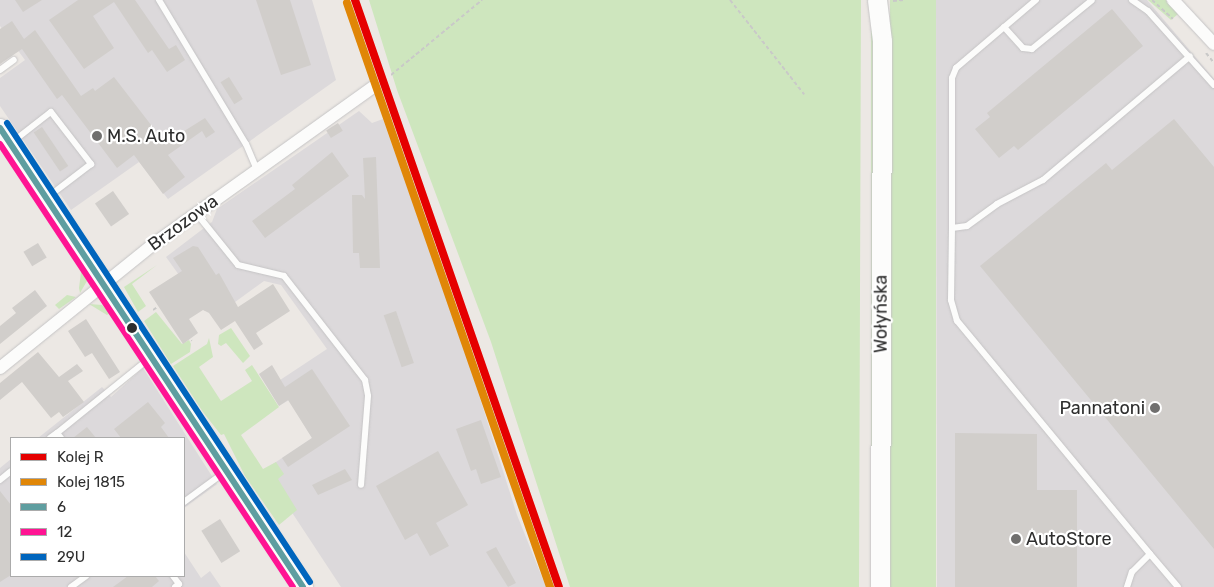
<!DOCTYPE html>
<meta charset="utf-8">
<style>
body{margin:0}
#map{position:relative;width:1214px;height:587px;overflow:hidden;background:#ece8e4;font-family:Rubik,sans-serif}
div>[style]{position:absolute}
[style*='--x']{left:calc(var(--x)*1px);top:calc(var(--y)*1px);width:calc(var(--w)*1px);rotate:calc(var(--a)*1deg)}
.industrial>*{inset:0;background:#dcd9db}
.green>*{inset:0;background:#cee6be;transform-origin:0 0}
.building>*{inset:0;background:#d1cecb;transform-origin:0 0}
.path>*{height:2px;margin-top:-1px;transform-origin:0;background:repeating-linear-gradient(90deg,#c9c9c8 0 4px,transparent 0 6.5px)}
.roads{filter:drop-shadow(0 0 1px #c5c4c5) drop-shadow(0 0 1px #c5c4c5)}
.lane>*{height:6px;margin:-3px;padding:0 3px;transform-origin:3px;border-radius:3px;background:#fcfcfb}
.street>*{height:12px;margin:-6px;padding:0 6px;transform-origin:6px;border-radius:6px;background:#fcfcfb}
.secondary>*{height:19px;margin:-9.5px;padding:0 9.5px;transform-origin:9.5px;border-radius:9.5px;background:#fcfcfb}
.bus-1>*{height:6px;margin:-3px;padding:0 3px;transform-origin:3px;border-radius:3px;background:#5f9ea0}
.bus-2>*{height:6px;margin:-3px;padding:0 3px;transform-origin:3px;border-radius:3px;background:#ff1493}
.bus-3>*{height:6px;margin:-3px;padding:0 3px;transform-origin:3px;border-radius:3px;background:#0065bd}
.rail-1>*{height:8px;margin:-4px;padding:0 4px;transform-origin:4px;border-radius:4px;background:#e50000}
.rail-2>*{height:8px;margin:-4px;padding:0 4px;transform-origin:4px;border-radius:4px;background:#e08607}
.dots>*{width:14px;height:14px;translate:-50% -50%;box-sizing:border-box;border:2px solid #fff;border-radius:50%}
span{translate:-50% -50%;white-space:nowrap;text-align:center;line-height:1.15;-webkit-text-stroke:4.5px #fff;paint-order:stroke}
.poi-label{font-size:18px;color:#2e2e2e}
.left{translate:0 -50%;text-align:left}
.right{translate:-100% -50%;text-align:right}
.street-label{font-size:18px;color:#2e2e2e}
.legend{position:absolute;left:10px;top:437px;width:175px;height:140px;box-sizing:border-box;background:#fff;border:1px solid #ababab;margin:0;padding:6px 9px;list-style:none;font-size:15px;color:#2e2e2e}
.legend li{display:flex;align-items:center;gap:10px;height:25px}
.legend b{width:25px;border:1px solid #ababab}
</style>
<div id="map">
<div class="industrial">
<i style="clip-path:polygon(0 0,312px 0,336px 80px,168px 199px,139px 162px,71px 210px,0 106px,0 78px,25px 60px,0 26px)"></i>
<i style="clip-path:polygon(936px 0,1147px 0,1214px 79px,1214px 587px,937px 587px)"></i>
<i style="clip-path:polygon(359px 111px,372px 123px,383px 119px,465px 351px,517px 515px,546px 587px,341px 587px,264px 470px,312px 438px,289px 400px,279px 406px,268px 388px,327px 349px,281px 285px,264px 281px,220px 313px,214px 306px,205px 311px,166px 257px,212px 222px,217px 209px)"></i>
<i style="clip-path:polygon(143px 368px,217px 484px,184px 508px,184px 438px,38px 438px,102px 387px,111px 397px)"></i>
<i style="clip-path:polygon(11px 459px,11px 576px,184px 576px,184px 552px,201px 578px,210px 571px,221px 587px,0 587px,0 468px)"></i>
</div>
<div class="green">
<i style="clip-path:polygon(369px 0,861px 0,859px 587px,570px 587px,491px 342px,397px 90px)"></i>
<i style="left:871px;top:0;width:5px;height:587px"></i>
<i style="left:890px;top:0;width:46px;height:587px"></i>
<i style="clip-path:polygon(1148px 0,1166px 0,1178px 14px,1171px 20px)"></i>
<i style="clip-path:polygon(82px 264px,87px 281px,80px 293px,79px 288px)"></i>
<i style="clip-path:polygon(157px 265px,132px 284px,146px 306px,138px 312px,124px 287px)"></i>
<i style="clip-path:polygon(67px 295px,76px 297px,59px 309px,55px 305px)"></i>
<i style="clip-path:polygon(89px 304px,102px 305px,110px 313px,107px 315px)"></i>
<i style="clip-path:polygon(156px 312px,182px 344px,189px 340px,191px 344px,190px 352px,171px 364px,144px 321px)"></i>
<i style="clip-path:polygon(231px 328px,250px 356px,243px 363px,226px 343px,221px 346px,218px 344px,219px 335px)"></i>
<i style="clip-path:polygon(209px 338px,213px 357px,199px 367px,221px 401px,252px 381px,245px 370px,252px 365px,279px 407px,241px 435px,263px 469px,276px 462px,284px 474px,278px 479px,297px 510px,279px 525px,245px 476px,224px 434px,221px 435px,203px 412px,173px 366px,207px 344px)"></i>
</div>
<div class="building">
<i style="clip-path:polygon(15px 0,42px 0,23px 12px)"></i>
<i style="clip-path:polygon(78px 0,135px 0,169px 49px,176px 45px,185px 60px,167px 72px,152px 50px,148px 53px,114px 2px,93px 16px,114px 48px,84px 69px,49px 20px)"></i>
<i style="clip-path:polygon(256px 0,290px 0,311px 65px,281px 75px)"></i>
<i style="clip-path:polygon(1112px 9px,1143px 46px,1018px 150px,1014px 146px,999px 158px,975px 129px,990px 117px,987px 113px)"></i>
<i style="clip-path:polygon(12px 21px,24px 39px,35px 30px,81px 96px,93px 88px,95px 91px,114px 77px,165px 143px,205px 118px,215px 132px,206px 138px,202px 131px,168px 155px,185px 177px,163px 194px,134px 155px,117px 168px,62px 95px,57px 99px,22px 49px,0 64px,0 29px)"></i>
<i style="left:229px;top:77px;width:26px;height:10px;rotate:58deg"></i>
<i style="clip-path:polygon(1174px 119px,1214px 167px,1214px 549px,980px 266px,1106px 163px,1112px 170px)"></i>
<i style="left:338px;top:123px;width:9px;height:14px;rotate:58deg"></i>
<i style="left:42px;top:127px;width:47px;height:10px;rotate:56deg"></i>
<i style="clip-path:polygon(332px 152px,349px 176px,265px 238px,252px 221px,295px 189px,292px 185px)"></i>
<i style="clip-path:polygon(376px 157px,380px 268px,360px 268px,359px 253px,353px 253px,352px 195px,362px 195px,365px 199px,363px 158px)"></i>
<i style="left:113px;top:191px;width:28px;height:22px;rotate:55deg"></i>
<i style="left:38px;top:243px;width:17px;height:17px;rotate:59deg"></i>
<i style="clip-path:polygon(193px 246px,198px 247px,216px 275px,219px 273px,238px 307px,273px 284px,290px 311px,256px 333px,263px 344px,254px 350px,235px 321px,221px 330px,209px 313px,203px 310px,189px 319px,198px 333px,183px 344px,149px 292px,182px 271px,173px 258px)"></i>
<i style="clip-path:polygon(35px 290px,47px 306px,0 344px,0 326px,16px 313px,12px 308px)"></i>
<i style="left:396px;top:311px;width:55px;height:13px;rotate:71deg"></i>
<i style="clip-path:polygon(86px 319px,120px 372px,109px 379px,92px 353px,85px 357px,68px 331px)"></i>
<i style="clip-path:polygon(38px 352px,59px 377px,77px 364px,83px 371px,68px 381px,84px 402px,63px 417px,59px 412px,51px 418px,22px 382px,0 400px,0 383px)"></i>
<i style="clip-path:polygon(272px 365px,285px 387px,312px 369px,350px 426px,288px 467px,282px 458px,312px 438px,288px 400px,279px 406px,259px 374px)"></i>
<i style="clip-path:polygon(148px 402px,165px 423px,161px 427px,169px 438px,121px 438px,114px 429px)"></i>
<i style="clip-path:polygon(481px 420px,501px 477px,481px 484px,476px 469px,471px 471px,456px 429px)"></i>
<i style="clip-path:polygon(87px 427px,96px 438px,73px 438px)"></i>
<i style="clip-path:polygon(955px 433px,1037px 434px,1037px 490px,1077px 490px,1077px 587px,955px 587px)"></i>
<i style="clip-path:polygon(438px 451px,468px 505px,436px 523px,449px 546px,430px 556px,417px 533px,405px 540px,376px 486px)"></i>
<i style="clip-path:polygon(345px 469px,352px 480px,318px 495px,312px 485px)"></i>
<i style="clip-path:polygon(0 491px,11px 505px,11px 575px,0 582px)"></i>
<i style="left:220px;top:519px;width:38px;height:22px;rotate:58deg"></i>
<i style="clip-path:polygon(496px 547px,516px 583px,508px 587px,486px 552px)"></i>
<i style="clip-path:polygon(128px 576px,155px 576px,159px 581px,152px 587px,113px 587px)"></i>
</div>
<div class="path">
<i style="--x:730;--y:0;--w:120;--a:51.8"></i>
<i style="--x:1152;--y:0;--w:28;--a:42"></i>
<i style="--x:893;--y:1;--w:11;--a:-5"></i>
<i style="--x:1206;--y:53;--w:13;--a:51"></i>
<i style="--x:391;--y:75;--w:118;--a:-39.5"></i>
<i style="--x:153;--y:310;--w:4;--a:-34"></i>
<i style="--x:191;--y:340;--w:1;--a:45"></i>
</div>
<div class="roads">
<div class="lane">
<i style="--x:159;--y:0;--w:168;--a:58.9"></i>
<i style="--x:246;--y:144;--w:28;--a:67"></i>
<i style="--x:1132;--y:0;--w:19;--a:35"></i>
<i style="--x:1148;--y:11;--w:99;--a:48.3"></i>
<i style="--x:1004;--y:27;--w:28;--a:48"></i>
<i style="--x:1023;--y:48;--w:9;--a:6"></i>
<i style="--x:1032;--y:49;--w:77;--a:-39.2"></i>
<i style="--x:0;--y:70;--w:17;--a:-36"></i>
<i style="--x:20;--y:136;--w:39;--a:-38"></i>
<i style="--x:51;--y:112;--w:66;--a:52.4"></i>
<i style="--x:91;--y:164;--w:43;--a:142.6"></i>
<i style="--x:197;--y:214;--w:65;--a:51.2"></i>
<i style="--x:238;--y:265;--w:47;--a:13.4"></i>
<i style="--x:284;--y:276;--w:132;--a:52.1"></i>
<i style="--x:365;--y:380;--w:16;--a:79"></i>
<i style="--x:368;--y:396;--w:89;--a:94.5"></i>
<i style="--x:952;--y:228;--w:150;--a:-90"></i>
<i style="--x:952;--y:78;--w:11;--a:-68"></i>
<i style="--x:956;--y:68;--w:105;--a:-40.4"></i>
<i style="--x:50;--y:438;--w:9;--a:-36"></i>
<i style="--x:61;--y:438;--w:6;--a:-129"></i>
<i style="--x:57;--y:433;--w:119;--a:-38.9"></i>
<i style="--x:0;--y:480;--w:14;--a:-39"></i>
<i style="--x:184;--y:502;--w:52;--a:-36.4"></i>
<i style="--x:1150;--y:554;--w:303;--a:-129.6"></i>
<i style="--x:957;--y:321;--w:22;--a:-106"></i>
<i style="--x:951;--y:300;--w:72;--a:-89.2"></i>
<i style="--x:952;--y:228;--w:15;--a:-8"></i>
<i style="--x:967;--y:226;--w:37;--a:-36"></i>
<i style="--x:997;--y:204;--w:52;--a:-27.6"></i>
<i style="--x:1043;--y:180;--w:192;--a:-40.1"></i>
<i style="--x:173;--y:576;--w:10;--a:53"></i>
<i style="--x:179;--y:584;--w:5;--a:143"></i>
<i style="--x:71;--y:587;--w:19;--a:-36"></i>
<i style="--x:1127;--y:587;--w:16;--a:-72"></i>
<i style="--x:1132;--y:572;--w:25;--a:-45"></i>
<i style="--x:1150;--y:554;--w:43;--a:49.7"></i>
</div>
<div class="street">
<i style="--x:1173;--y:0;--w:60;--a:47"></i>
<i style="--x:0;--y:368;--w:194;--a:-38.9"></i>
<i style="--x:151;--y:246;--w:273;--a:-35.6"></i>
</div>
<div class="secondary">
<i style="--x:877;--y:0;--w:41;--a:83"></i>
<i style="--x:882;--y:41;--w:546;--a:90.21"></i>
<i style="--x:0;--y:128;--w:550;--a:56.57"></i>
</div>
</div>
<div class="bus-1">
<i style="--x:0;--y:128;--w:550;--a:56.57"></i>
</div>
<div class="bus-2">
<i style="--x:0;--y:144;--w:531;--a:56.52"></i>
</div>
<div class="bus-3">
<i style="--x:7;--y:123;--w:550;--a:56.57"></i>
</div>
<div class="rail-1">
<i style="--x:355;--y:0;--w:621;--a:70.84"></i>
</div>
<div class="rail-2">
<i style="--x:347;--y:3;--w:618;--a:70.83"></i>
</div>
<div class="dots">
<i style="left:97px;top:136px;background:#706f6e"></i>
<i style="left:132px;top:328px;background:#2e2e2e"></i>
<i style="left:1155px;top:408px;background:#706f6e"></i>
<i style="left:1016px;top:539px;background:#706f6e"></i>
</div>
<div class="poi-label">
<span class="left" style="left:107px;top:136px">M.S. Auto</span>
<span class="right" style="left:1145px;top:408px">Pannatoni</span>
<span class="left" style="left:1026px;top:539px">AutoStore</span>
</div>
<div class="street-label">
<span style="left:183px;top:223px;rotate:-36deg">Brzozowa</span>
<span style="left:881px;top:314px;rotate:-90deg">Wołyńska</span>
</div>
<ul class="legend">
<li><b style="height:6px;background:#e50000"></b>Kolej R</li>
<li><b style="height:6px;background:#e08607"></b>Kolej 1815</li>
<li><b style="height:6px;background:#5f9ea0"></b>6</li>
<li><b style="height:6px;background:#ff1493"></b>12</li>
<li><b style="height:6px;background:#0065bd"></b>29U</li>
</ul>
</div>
